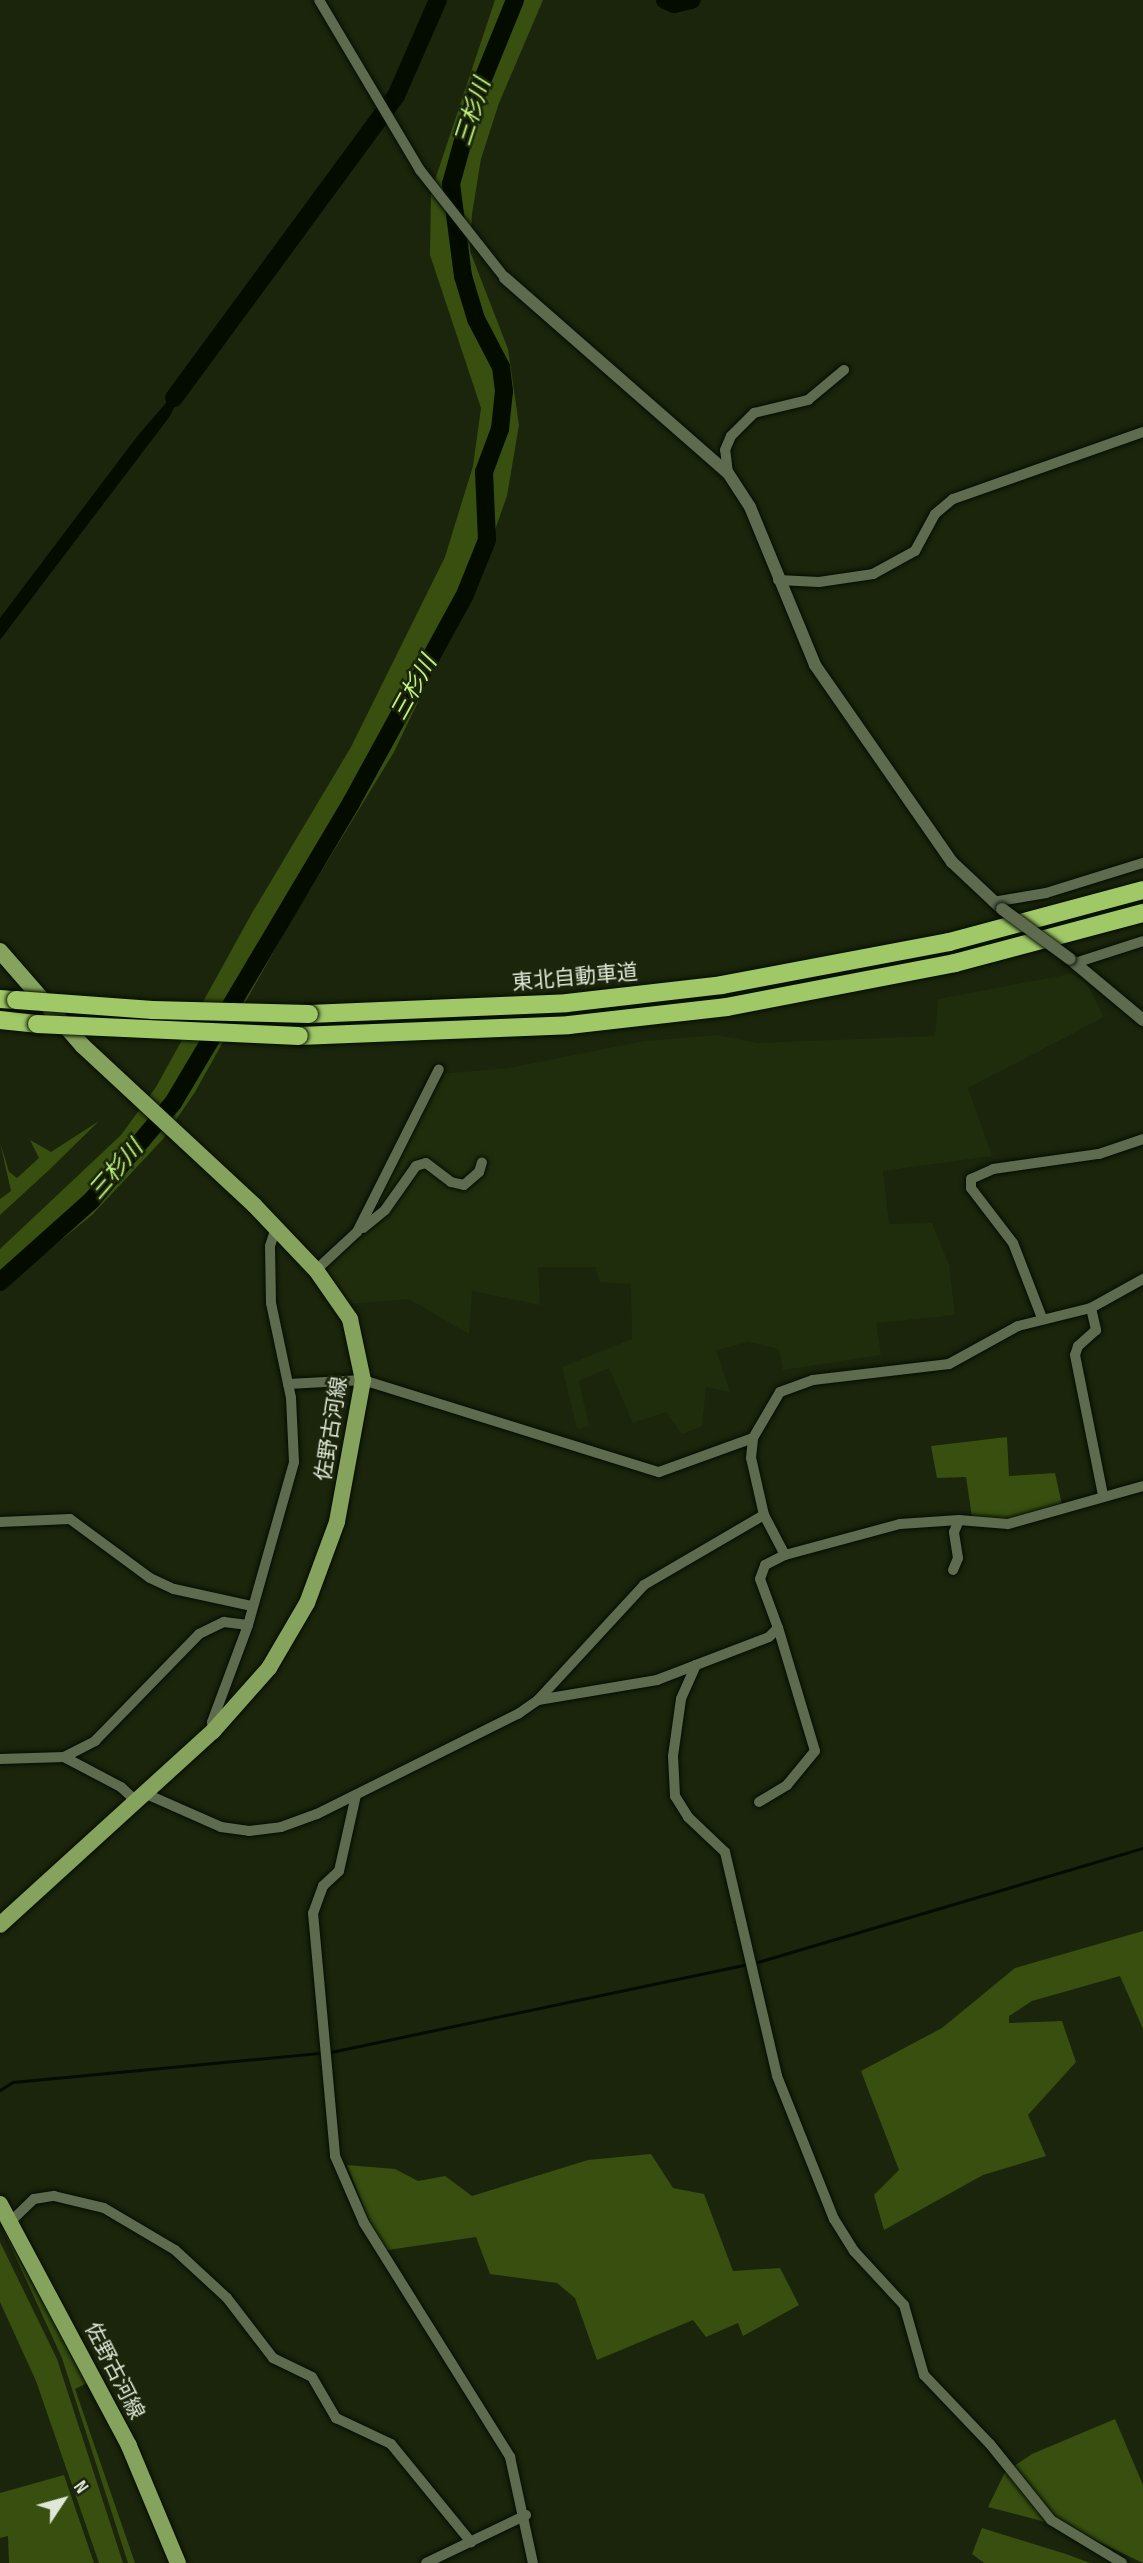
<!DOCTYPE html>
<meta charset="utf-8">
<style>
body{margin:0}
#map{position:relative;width:1143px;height:2563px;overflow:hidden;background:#1a250b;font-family:"Sofia Sans Condensed","Noto Sans JP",sans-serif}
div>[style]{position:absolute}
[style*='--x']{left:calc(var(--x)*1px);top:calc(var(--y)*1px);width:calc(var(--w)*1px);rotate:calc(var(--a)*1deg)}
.built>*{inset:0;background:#202d0c}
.green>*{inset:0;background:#384f10}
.water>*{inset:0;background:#040c00}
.stream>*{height:2.5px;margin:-1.25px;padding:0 1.25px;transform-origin:1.25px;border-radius:1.25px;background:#040c00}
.river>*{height:18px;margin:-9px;padding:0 9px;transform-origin:9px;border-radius:9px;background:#040c00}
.roads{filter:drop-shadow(0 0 2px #050d00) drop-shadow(0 0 2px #050d00)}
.minor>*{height:10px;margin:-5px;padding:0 5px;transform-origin:5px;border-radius:5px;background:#5e6b4f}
.tertiary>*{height:12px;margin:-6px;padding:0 6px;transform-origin:6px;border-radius:6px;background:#5e6b4f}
.primary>*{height:16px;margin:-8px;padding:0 8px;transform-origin:8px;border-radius:8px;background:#86a35d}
.motorway>*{height:18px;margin:-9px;padding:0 9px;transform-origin:9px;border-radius:9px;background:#a0c866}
.bridges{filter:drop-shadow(0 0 2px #050d00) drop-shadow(0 0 2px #050d00)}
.tertiary-bridge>*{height:12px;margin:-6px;padding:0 6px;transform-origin:6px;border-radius:6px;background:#5e6b4f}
.motorway-bridge>*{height:18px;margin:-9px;padding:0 9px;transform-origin:9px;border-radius:9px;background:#a0c866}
span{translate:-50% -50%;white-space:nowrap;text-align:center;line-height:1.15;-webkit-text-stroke:5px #1a250b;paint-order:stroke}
.street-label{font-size:21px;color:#dfe7d7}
.water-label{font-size:23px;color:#c1f27c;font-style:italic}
.north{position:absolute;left:28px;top:2465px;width:70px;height:70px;-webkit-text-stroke:5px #1a250b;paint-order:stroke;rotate:54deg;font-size:19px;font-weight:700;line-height:28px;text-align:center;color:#dfe7d7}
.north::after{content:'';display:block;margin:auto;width:24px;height:32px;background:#dfe7d7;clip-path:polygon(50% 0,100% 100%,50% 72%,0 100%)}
</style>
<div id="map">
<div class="built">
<i style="clip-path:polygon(1071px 974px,1086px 982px,1104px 1017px,968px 1088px,992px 1156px,883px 1171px,889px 1224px,932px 1223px,949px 1265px,955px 1315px,876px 1323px,881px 1355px,783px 1370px,779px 1349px,748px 1342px,716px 1350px,730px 1392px,706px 1387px,702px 1426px,682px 1434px,666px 1412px,633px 1423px,609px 1368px,579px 1381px,589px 1426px,577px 1429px,562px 1367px,632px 1339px,631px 1284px,600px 1282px,595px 1267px,538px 1267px,540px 1305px,472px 1291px,469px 1334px,409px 1299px,350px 1304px,328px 1274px,327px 1267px,361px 1234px,440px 1074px,509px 1068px,644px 1041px,717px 1035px,757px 1043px,935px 1036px,938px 999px)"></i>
</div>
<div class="green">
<i style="clip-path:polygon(495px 0,543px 0,499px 103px,481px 159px,472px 214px,470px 251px,508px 349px,519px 425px,507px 496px,480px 572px,394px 752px,288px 926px,195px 1092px,163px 1139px,92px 1215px,0 1289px,0 1249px,121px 1135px,156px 1087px,252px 913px,351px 747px,445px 557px,473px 466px,481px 408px,430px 255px,431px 192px)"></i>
<i style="clip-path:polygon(99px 1121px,48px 1171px,0 1215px,0 1199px,11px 1191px,0 1142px,9px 1172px,17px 1178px,39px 1158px,30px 1140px,51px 1152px)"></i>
<i style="clip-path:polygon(1007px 1437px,1009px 1476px,1055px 1473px,1062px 1505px,1010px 1519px,972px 1517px,966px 1477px,937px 1478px,931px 1446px)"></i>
<i style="clip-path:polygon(1143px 1931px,1143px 2029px,1120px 1976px,1032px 2001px,1009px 2016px,1009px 2023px,1062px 2021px,1076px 2062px,1028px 2115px,1046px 2156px,983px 2175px,884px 2230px,874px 2195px,899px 2170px,861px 2071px,942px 2028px,1015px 1968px)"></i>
<i style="clip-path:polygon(651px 2154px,673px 2188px,704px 2194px,733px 2271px,780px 2268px,799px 2305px,743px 2336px,738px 2323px,706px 2337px,693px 2320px,597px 2360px,575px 2298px,557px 2283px,490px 2274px,476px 2237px,381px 2251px,347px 2165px,395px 2169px,418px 2181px,445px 2176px,472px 2196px,588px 2160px)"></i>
<i style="clip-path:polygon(0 2223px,87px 2383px,75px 2389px,135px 2563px,128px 2563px,62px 2358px)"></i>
<i style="clip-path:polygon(0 2242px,57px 2359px,123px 2563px,99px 2563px,36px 2381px,0 2302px)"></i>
<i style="clip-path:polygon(1115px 2419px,1143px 2485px,1143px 2563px,1072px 2529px,988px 2507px,1005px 2472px,1032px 2454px)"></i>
<i style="clip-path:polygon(64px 2475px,94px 2563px,9px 2563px,8px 2536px,0 2538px,0 2493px)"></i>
<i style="clip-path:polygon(982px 2528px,1066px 2554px,1090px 2563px,984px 2563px,972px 2554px)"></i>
</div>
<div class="water">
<i style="clip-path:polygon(188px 378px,170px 416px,0 640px,0 618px,139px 434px)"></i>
</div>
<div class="stream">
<i style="--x:758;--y:1962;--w:402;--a:-16.5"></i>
<i style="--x:331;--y:2052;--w:426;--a:-11.9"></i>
<i style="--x:0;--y:2090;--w:15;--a:-32"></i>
<i style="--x:13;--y:2082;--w:309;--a:-5.4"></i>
</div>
<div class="river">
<i style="--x:665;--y:0;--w:10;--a:24"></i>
<i style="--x:674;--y:4;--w:18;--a:-13"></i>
<i style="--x:174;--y:398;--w:375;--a:-53.7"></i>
<i style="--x:396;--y:96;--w:105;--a:-66.4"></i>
<i style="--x:0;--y:1282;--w:122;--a:-41.7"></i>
<i style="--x:91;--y:1201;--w:128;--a:-50.1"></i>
<i style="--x:173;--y:1103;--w:349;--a:-59.3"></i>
<i style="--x:351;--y:803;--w:235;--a:-61.3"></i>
<i style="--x:464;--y:597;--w:61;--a:-68"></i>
<i style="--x:487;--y:540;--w:68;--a:-92.5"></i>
<i style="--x:484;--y:472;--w:46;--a:-69.6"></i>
<i style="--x:500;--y:429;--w:38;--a:-84"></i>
<i style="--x:504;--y:391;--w:24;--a:-97"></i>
<i style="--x:501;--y:367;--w:54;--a:-117.5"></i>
<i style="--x:476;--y:319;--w:45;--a:-106.8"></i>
<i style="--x:463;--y:276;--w:93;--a:-97.4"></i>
<i style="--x:451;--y:184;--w:86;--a:-74.5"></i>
<i style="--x:474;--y:101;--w:109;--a:-67.9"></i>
</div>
<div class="roads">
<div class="minor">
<i style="--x:319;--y:0;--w:198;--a:59.3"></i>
<i style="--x:420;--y:170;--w:137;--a:51.8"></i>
<i style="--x:728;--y:473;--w:23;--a:-97"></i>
<i style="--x:725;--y:450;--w:15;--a:-67"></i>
<i style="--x:731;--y:436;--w:33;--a:-45"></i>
<i style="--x:754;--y:413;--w:56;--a:-13.5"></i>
<i style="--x:808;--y:400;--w:47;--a:-39.8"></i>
<i style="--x:778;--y:580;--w:41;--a:2.8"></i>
<i style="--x:819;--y:582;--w:55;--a:-8.4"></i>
<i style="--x:873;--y:574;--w:48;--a:-28.7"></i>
<i style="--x:915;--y:551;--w:42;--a:-61.6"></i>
<i style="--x:935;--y:514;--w:23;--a:-40"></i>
<i style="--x:953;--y:499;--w:201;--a:-19.4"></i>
<i style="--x:993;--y:902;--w:54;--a:-9.6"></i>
<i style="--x:1046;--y:893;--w:102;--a:-17.2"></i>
<i style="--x:1075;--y:963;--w:71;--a:-17.9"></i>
<i style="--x:363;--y:1228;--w:28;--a:-39"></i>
<i style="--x:385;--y:1210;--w:54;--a:-54.8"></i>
<i style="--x:416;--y:1166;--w:10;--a:-17"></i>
<i style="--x:426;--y:1163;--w:31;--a:37"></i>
<i style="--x:451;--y:1182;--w:13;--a:13"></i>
<i style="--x:464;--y:1185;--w:20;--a:-41"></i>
<i style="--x:479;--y:1172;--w:10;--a:-73"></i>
<i style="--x:316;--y:1270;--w:56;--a:-42.8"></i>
<i style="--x:357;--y:1232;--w:182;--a:-63.3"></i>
<i style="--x:1091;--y:1308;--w:23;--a:77"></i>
<i style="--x:1096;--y:1330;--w:24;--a:138"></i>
<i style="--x:1078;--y:1346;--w:9;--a:108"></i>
<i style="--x:1075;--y:1355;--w:143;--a:78.7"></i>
<i style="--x:1042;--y:1318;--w:80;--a:-111.1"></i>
<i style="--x:1013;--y:1243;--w:69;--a:-127.4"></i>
<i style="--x:971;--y:1188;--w:9;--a:-90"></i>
<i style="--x:971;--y:1179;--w:24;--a:-24"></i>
<i style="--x:993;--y:1169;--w:107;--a:-8.1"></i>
<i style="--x:1099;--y:1154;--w:46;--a:-18.8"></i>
<i style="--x:288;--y:1384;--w:75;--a:-3.1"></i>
<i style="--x:363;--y:1380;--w:310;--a:17.3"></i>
<i style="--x:659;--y:1472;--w:100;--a:-19.9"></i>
<i style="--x:0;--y:1522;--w:70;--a:-2.5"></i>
<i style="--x:70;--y:1519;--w:99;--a:36.4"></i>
<i style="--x:150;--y:1578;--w:26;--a:25"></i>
<i style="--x:174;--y:1589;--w:80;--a:12.3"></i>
<i style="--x:785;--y:1555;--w:45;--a:-117.7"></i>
<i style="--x:764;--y:1515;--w:58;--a:-102.8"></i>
<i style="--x:751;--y:1458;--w:20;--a:-84"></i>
<i style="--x:753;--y:1438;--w:53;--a:-59.6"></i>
<i style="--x:780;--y:1392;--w:35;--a:-20"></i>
<i style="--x:813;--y:1380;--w:137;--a:-6.7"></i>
<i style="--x:949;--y:1364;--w:79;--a:-28.8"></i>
<i style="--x:1018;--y:1326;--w:75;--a:-13.9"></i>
<i style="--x:1091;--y:1308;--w:60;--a:-29.1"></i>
<i style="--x:953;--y:1570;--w:13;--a:-67"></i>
<i style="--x:958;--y:1558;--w:26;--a:-99"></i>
<i style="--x:954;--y:1532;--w:13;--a:-67"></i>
<i style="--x:696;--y:1665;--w:78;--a:-21"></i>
<i style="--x:769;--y:1637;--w:13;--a:-45"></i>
<i style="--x:778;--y:1628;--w:52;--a:-110.2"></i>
<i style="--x:760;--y:1579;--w:15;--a:-70"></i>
<i style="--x:765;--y:1565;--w:22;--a:-27"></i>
<i style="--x:785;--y:1555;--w:119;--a:-15.1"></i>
<i style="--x:900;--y:1524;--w:59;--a:-3.9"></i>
<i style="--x:959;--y:1520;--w:49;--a:4.7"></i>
<i style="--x:1008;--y:1524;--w:140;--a:-15.7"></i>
<i style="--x:538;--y:1700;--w:121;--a:-9.5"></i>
<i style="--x:657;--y:1680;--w:42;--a:-21"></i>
<i style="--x:696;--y:1665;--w:37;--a:114"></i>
<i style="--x:681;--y:1699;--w:58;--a:98"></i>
<i style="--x:673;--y:1756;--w:40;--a:87.1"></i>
<i style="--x:675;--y:1796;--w:25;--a:58"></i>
<i style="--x:688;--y:1817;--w:51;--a:43.4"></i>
<i style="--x:725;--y:1852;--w:230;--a:76.9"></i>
<i style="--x:777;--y:2076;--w:154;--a:68.3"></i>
<i style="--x:834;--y:2219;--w:38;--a:58"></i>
<i style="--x:854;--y:2251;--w:74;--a:47.2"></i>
<i style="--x:904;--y:2305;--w:73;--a:74.1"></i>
<i style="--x:924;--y:2375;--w:95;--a:46.3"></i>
<i style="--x:990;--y:2444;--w:97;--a:51.2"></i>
<i style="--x:1051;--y:2520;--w:83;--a:31.2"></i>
<i style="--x:213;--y:1731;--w:9;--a:-96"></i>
<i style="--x:212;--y:1722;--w:103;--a:-69.6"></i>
<i style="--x:248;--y:1625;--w:169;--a:-74.2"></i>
<i style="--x:294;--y:1462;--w:64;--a:-92.7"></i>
<i style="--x:291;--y:1398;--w:97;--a:-101.9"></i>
<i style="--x:271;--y:1303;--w:57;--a:-91"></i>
<i style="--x:270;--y:1246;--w:19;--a:-72"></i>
<i style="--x:64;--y:1757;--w:64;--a:27.8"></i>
<i style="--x:121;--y:1787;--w:21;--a:43"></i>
<i style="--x:0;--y:1759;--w:64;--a:-1.8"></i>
<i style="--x:64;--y:1757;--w:35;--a:-27"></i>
<i style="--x:95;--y:1741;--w:149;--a:-45.8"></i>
<i style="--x:199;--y:1634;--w:28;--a:-26"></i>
<i style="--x:224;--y:1622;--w:24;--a:7"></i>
<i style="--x:144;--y:1793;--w:84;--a:23.8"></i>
<i style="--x:221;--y:1827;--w:28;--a:8"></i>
<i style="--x:249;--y:1831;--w:32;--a:-7"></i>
<i style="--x:281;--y:1827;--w:38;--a:-20"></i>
<i style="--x:317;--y:1814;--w:225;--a:-26.5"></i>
<i style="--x:518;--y:1714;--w:24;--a:-35"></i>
<i style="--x:538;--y:1700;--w:156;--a:-47.3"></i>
<i style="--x:644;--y:1585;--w:139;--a:-30.3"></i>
<i style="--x:356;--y:1795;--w:78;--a:102.6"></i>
<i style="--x:339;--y:1871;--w:22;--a:137"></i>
<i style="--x:323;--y:1886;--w:29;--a:110"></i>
<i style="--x:313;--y:1913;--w:244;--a:84.8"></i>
<i style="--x:335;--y:2156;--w:73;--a:66.6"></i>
<i style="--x:364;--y:2223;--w:276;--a:58"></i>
<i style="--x:510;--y:2457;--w:108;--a:77.8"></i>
<i style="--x:759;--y:1802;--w:33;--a:-31"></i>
<i style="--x:787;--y:1785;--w:44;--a:-50.5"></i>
<i style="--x:815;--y:1751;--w:128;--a:-106.7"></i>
<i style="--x:10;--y:2222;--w:33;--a:-44"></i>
<i style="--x:34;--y:2199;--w:20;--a:-9"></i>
<i style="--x:54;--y:2196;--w:51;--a:13.5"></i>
<i style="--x:104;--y:2208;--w:82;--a:30.6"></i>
<i style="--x:175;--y:2250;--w:71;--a:42.7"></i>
<i style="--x:227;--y:2298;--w:76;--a:52.5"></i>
<i style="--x:273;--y:2358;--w:43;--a:26"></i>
<i style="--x:312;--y:2377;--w:48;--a:59.7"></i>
<i style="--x:336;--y:2418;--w:61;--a:25.3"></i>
<i style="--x:391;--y:2444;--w:127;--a:50.8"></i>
<i style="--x:426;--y:2563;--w:111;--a:-25.6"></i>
</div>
<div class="tertiary">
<i style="--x:505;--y:278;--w:296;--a:41.2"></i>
<i style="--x:728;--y:473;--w:40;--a:57.1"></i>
<i style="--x:750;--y:507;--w:171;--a:67.6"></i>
<i style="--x:815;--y:665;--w:240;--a:55.2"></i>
<i style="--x:952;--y:862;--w:69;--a:43.2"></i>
<i style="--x:1070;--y:959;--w:95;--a:39.9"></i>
</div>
<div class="primary">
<i style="--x:0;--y:951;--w:126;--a:48.9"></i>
<i style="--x:83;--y:1046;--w:233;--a:42.9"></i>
<i style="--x:254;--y:1205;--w:90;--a:46.4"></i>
<i style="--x:316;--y:1270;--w:60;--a:55.2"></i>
<i style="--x:350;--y:1319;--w:62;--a:78"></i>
<i style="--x:363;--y:1380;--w:144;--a:100.4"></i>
<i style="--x:337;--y:1522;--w:86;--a:110.3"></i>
<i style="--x:307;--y:1603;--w:75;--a:120.3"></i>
<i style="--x:269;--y:1668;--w:84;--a:131.6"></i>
<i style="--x:213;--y:1731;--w:288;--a:137.7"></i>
<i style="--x:0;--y:2204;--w:274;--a:61.9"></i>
<i style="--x:129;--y:2446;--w:127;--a:67.3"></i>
</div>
<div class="motorway">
<i style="--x:0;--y:999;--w:16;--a:4"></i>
<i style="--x:309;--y:1014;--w:258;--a:-2.4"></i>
<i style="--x:567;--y:1003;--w:156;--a:-6.6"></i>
<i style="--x:722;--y:985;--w:231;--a:-10.7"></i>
<i style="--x:949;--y:942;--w:201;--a:-15"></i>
<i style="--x:0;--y:1020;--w:37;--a:6"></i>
<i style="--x:299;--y:1036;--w:270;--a:-2.3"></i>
<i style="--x:569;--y:1025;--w:159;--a:-6.5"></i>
<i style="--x:727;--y:1007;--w:232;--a:-10.9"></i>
<i style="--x:955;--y:963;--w:195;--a:-14.9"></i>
</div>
</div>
<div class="bridges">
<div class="tertiary-bridge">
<i style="--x:1002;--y:909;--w:84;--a:36.3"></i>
</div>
<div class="motorway-bridge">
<i style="--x:16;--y:1000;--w:137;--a:4.2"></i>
<i style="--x:153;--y:1010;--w:156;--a:1.5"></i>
<i style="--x:37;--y:1024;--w:262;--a:2.6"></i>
</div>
</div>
<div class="street-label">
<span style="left:575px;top:978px;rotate:-5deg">東北自動車道</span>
<span style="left:332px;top:1429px;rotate:-81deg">佐野古河線</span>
<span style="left:114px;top:2371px;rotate:63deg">佐野古河線</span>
</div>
<div class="water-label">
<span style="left:473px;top:112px;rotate:-72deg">三杉川</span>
<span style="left:414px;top:688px;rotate:-61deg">三杉川</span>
<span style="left:116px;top:1170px;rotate:-49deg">三杉川</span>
</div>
<div class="north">N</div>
</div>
